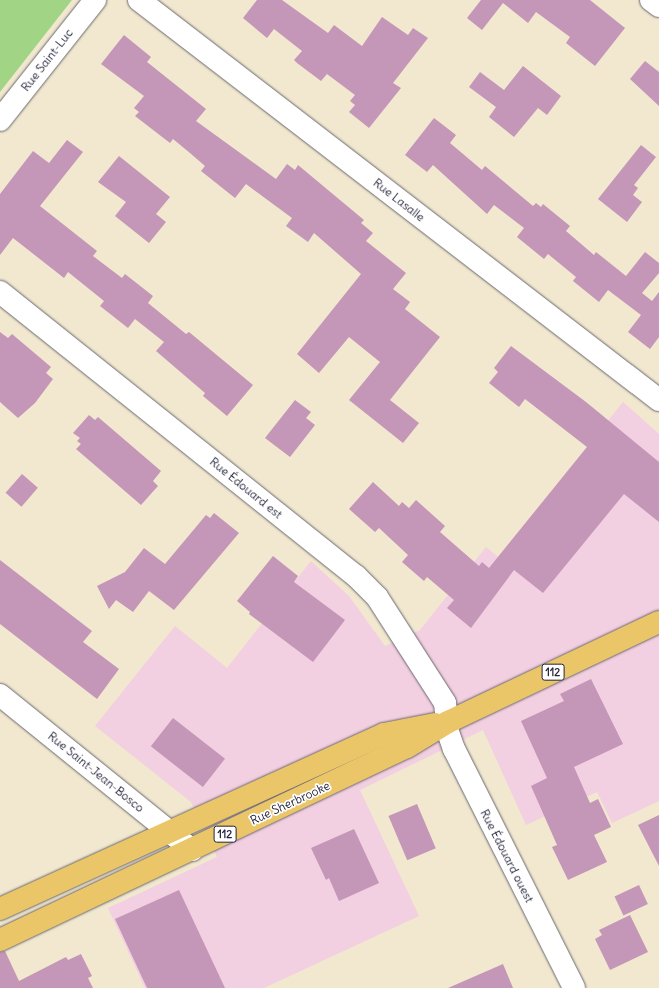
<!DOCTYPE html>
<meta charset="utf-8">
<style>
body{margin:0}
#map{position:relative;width:659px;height:988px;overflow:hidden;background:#f1e8cf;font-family:Delius,sans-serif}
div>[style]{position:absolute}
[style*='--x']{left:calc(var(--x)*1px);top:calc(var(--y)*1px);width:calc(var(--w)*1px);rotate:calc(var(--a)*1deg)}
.built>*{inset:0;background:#f2cfe1}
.green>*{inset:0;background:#a1d585}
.building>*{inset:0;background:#c496b8;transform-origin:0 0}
.roads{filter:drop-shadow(0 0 1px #6a676f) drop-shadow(0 0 1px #6a676f)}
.minor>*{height:22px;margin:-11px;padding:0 11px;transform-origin:11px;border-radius:11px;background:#fff}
.major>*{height:22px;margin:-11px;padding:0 11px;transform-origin:11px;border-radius:11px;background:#ebc669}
span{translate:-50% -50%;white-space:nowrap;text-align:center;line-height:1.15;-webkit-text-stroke:3.5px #fff;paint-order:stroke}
.shield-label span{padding:1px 3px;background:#fff;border:1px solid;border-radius:3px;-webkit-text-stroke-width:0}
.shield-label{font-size:11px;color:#22223b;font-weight:700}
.street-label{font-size:12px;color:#22223b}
</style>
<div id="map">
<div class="built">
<i style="clip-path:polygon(623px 402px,659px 434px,659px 801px,612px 823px,597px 792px,526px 825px,483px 730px,360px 790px,419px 916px,264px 988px,145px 988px,108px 908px,217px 857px,191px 802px,95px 726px,175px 626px,227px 668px,311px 561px,349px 596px,385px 646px,420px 630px,486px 547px,498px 557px)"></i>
</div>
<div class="green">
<i style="clip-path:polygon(0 0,72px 0,0 92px)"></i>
</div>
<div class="building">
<i style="clip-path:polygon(257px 0,282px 0,328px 33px,334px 25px,362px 46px,382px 17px,408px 35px,413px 28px,428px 38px,393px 83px,401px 88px,369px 128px,349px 112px,355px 105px,350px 101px,355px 95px,327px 74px,321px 81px,297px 63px,294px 60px,302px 51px,274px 29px,267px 38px,243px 18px)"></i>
<i style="clip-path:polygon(481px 0,590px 0,625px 28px,595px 66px,566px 43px,570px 37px,536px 12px,528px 23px,503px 3px,482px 30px,467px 18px)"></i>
<i style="clip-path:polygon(124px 35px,151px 57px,147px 62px,206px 109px,196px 121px,276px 179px,287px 164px,295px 170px,298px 165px,364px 220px,361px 223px,373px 233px,366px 241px,406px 273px,393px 289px,410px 302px,405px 309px,440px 337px,390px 400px,419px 423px,403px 443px,349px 400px,380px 362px,349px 337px,319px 373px,297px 354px,361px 274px,314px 233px,308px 242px,286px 226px,292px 218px,246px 184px,235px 198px,201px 171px,205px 166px,190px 153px,173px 139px,170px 143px,135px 116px,139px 112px,134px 108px,144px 96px,101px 64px)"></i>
<i style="clip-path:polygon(645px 61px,659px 72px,659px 106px,630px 79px)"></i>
<i style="clip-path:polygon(523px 66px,561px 96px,547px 115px,538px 108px,514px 137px,489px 117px,496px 107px,469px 87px,480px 72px,504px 90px)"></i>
<i style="clip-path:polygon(434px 118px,456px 135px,450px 143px,482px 170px,485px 166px,533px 206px,536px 203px,541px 207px,543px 204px,570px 226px,566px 231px,594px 255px,596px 252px,626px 276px,645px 252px,659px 263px,659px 273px,642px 293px,652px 301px,659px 292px,659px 337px,650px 349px,628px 332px,641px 315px,608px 290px,599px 302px,573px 281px,576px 277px,548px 254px,544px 259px,517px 237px,524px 228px,494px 205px,487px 214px,433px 165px,427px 172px,405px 155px)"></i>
<i style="clip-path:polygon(67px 140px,83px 152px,40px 206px,97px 251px,93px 256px,122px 278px,125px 274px,153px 296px,148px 303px,186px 334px,189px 332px,253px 385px,227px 416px,203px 396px,205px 393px,156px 351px,164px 342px,135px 319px,128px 328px,100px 306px,104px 301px,68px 272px,64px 278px,13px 238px,0 255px,0 194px,33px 151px,49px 163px)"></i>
<i style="clip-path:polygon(641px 145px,656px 157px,634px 185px,638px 188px,633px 195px,642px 202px,627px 222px,598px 199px)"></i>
<i style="clip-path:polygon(119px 156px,170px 197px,156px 214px,166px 222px,149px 243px,115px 216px,126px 202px,98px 182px)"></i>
<i style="clip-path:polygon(0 332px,8px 338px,12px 334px,51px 367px,46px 373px,53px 379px,35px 403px,18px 418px,0 402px)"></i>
<i style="clip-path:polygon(511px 346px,586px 402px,659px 462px,659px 522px,624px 494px,543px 593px,514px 570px,471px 628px,447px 608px,454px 600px,427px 577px,424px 581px,402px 562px,408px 555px,379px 528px,375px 532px,349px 509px,373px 482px,399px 506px,402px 502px,409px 508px,416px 500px,445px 526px,440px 532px,479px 566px,482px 562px,489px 568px,587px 447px,525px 399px,519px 407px,489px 383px,498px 372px,494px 368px)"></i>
<i style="clip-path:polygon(295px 400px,311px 412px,306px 418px,315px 425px,290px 457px,265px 438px)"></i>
<i style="clip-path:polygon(89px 415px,95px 420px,98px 417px,161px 471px,153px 481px,158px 486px,141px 505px,76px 449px,81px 444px,77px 441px,80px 438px,73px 433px)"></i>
<i style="left:22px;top:474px;width:21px;height:25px;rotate:41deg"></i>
<i style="clip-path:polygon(214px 513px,239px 533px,174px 610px,149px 591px,133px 612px,116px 600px,109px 609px,97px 586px,125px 572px,144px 548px,165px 564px,206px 515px,210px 518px)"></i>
<i style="clip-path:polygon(273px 556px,298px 576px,294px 582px,345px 620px,313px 662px,249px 614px,250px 612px,237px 601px)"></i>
<i style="clip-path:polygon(0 560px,92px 631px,83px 642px,119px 669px,97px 699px,0 624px)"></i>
<i style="clip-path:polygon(591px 679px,623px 744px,574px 767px,590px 803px,598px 799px,611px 827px,594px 835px,607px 862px,568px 880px,552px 847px,557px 845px,531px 786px,547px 778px,521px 721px,564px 701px,560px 694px)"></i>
<i style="left:173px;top:718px;width:66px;height:36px;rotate:38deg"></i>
<i style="left:417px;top:804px;width:48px;height:31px;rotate:67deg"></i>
<i style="clip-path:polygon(659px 815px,659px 866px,638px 825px)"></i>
<i style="clip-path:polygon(354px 829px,379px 883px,339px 901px,329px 878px,326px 880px,311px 848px)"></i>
<i style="left:639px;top:885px;width:21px;height:27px;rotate:65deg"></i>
<i style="clip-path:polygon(179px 890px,225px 988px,147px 988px,115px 919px)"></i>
<i style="clip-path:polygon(630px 915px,648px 952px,610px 970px,595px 939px,602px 935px,599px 930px)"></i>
<i style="clip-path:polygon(5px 951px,19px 981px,66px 957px,68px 960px,81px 954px,92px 976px,88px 978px,93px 988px,0 988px,0 952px)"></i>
<i style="clip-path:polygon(503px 964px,513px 988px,448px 988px)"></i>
</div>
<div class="roads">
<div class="minor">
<i style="--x:139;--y:0;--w:656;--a:37.57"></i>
<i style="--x:651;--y:0;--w:10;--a:37"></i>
<i style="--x:0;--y:120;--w:153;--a:-51.6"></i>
<i style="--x:0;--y:292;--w:455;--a:38.6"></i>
<i style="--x:356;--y:576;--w:30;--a:45"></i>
<i style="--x:377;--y:597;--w:126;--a:57.3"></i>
<i style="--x:445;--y:703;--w:29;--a:84"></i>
<i style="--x:448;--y:732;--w:18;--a:71"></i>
<i style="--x:454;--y:749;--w:267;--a:63.3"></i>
<i style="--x:0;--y:695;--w:247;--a:38.9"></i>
</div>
<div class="major">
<i style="--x:0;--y:909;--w:422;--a:-24.5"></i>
<i style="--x:384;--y:734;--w:52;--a:-11.1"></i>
<i style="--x:0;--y:940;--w:450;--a:-25.4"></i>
<i style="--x:407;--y:747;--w:48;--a:-31.4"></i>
<i style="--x:448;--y:722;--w:233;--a:-25.4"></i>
</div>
</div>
<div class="shield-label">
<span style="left:553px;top:672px">112</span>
<span style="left:225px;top:834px">112</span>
</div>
<div class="street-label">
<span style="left:47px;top:60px;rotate:-52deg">Rue Saint-Luc</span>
<span style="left:399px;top:200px;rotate:38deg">Rue Lasalle</span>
<span style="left:246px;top:488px;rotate:39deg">Rue Édouard est</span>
<span style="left:96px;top:772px;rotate:39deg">Rue Saint-Jean-Bosco</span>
<span style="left:290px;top:803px;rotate:-25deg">Rue Sherbrooke</span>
<span style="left:507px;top:856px;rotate:63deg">Rue Édouard ouest</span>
</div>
</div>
